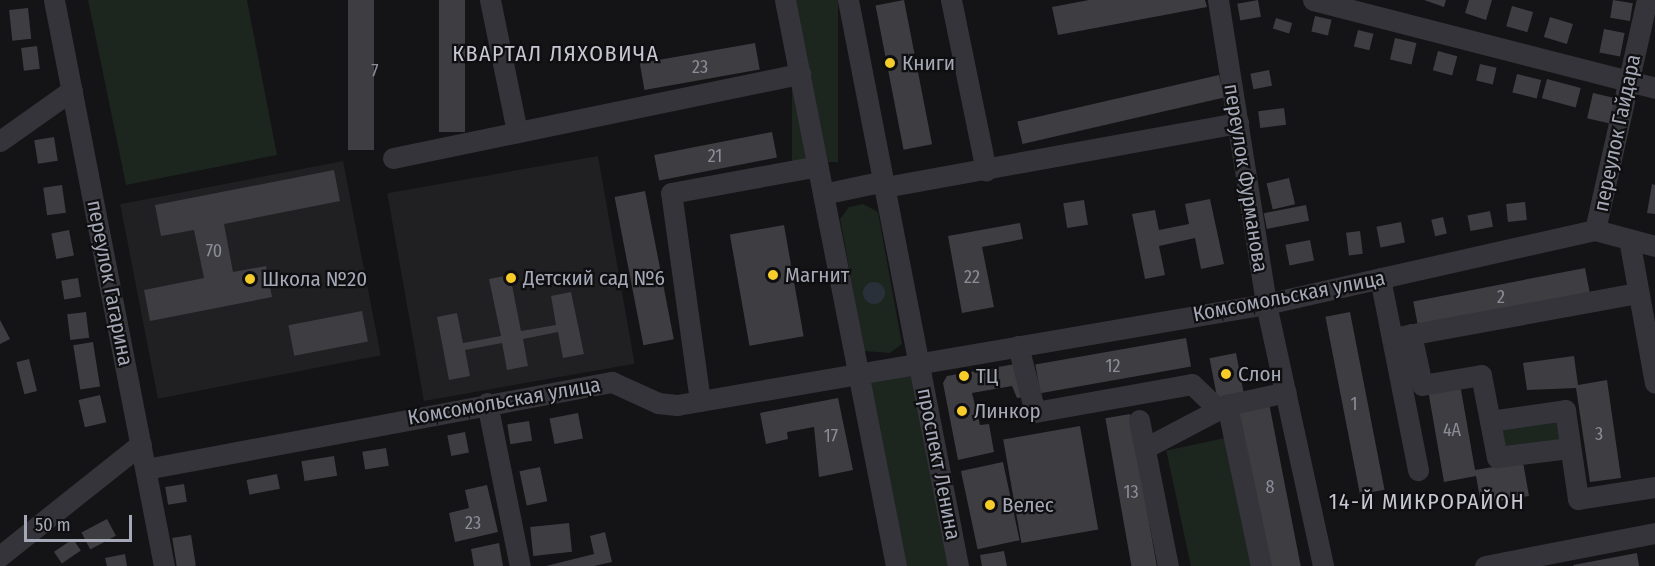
<!DOCTYPE html>
<meta charset="utf-8">
<style>
body{margin:0}
#map{position:relative;width:1655px;height:566px;overflow:hidden;background:#141315;font-family:"Fira Sans Condensed",sans-serif}
div>[style]{position:absolute}
[style*='--x']{left:calc(var(--x)*1px);top:calc(var(--y)*1px);width:calc(var(--w)*1px);rotate:calc(var(--a)*1deg)}
.built>*{inset:0;background:#201f22;transform-origin:0 0}
.green>*{inset:0;background:#1d251f;transform-origin:0 0}
.water>*{inset:0;background:#293039}
.round{border-radius:50%}
.building>*{inset:0;background:#3e3d42;transform-origin:0 0}
.minor>*{height:21px;margin:-10.5px;padding:0 10.5px;transform-origin:10.5px;border-radius:10.5px;background:#34343a}
.dots>*{width:16px;height:16px;translate:-50% -50%;box-sizing:border-box;border:3px solid #0f0e10;border-radius:50%}
span{translate:-50% -50%;white-space:nowrap;text-align:center;line-height:1.15;-webkit-text-stroke:4.5px #0f0e10;paint-order:stroke}
.number-label{font-size:18px;color:#8b8d99}
.number-label span{-webkit-text-stroke-width:0}
.poi-label{font-size:21px;color:#a5a8b6}
.left{translate:0 -50%;text-align:left}
.street-label{font-size:21px;color:#a5a8b6}
.neighbourhood-label{font-size:22px;color:#c6c7d2;letter-spacing:1.5px}
.scale{position:absolute;left:24px;top:515px;width:108px;height:27px;box-sizing:border-box;border:3px solid #a5a8b6;border-top:0;padding-left:8px;font-size:18px;line-height:21px;white-space:nowrap;color:#a5a8b6;-webkit-text-stroke:4px #0f0e10;paint-order:stroke}
</style>
<div id="map">
<div class="built">
<i style="left:598px;top:156px;width:211px;height:214px;rotate:80deg"></i>
<i style="left:343px;top:161px;width:198px;height:227px;rotate:79deg"></i>
</div>
<div class="green">
<i style="clip-path:polygon(88px 0,247px 0,277px 155px,126px 185px)"></i>
<i style="left:792px;top:0;width:46px;height:162px"></i>
<i style="clip-path:polygon(863px 204px,878px 212px,902px 344px,890px 353px,864px 351px,840px 219px,849px 207px)"></i>
<i style="left:912px;top:375px;width:195px;height:47px;rotate:79deg"></i>
<i style="left:1559px;top:420px;width:24px;height:63px;rotate:81deg"></i>
<i style="left:1225px;top:438px;width:131px;height:60px;rotate:78deg"></i>
</div>
<div class="water">
<i class="round" style="left:863px;top:282px;width:22px;height:22px"></i>
</div>
<div class="building">
<i style="left:348px;top:0;width:26px;height:150px"></i>
<i style="left:439px;top:0;width:26px;height:132px"></i>
<i style="left:904px;top:0;width:147px;height:29px;rotate:79deg"></i>
<i style="clip-path:polygon(1089px 0,1205px 0,1207px 7px,1058px 35px,1052px 7px)"></i>
<i style="left:1258px;top:0;width:17px;height:21px;rotate:80deg"></i>
<i style="clip-path:polygon(1424px 0,1446px 0,1444px 7px)"></i>
<i style="clip-path:polygon(1469px 0,1492px 0,1486px 20px,1465px 13px)"></i>
<i style="left:1613px;top:0;width:20px;height:18px;rotate:9deg"></i>
<i style="left:1512px;top:6px;width:22px;height:21px;rotate:16deg"></i>
<i style="left:28px;top:8px;width:31px;height:19px;rotate:84deg"></i>
<i style="left:1315px;top:16px;width:17px;height:16px;rotate:13deg"></i>
<i style="left:1550px;top:17px;width:24px;height:21px;rotate:17deg"></i>
<i style="left:1276px;top:18px;width:17px;height:11px;rotate:17deg"></i>
<i style="left:1604px;top:29px;width:21px;height:24px;rotate:11deg"></i>
<i style="left:1358px;top:30px;width:16px;height:17px;rotate:14deg"></i>
<i style="left:1395px;top:38px;width:22px;height:22px;rotate:13deg"></i>
<i style="left:755px;top:43px;width:27px;height:117px;rotate:80deg"></i>
<i style="left:37px;top:46px;width:23px;height:16px;rotate:83deg"></i>
<i style="left:1438px;top:51px;width:20px;height:20px;rotate:15deg"></i>
<i style="left:1480px;top:64px;width:17px;height:17px;rotate:13deg"></i>
<i style="left:1269px;top:70px;width:16px;height:19px;rotate:79deg"></i>
<i style="left:1517px;top:74px;width:25px;height:19px;rotate:14deg"></i>
<i style="left:1219px;top:75px;width:23px;height:207px;rotate:77deg"></i>
<i style="left:1547px;top:79px;width:35px;height:20px;rotate:15deg"></i>
<i style="left:1593px;top:93px;width:31px;height:26px;rotate:13deg"></i>
<i style="left:1284px;top:108px;width:17px;height:26px;rotate:83deg"></i>
<i style="left:772px;top:132px;width:26px;height:120px;rotate:79deg"></i>
<i style="left:54px;top:137px;width:24px;height:20px;rotate:81deg"></i>
<i style="clip-path:polygon(334px 170px,340px 201px,224px 224px,233px 272px,266px 266px,272px 297px,150px 321px,144px 290px,204px 278px,194px 230px,161px 236px,155px 205px)"></i>
<i style="left:1289px;top:178px;width:27px;height:23px;rotate:77deg"></i>
<i style="clip-path:polygon(1652px 184px,1655px 185px,1655px 214px,1647px 213px)"></i>
<i style="left:62px;top:185px;width:28px;height:19px;rotate:82deg"></i>
<i style="left:645px;top:191px;width:151px;height:31px;rotate:79deg"></i>
<i style="clip-path:polygon(1210px 199px,1224px 264px,1201px 269px,1195px 238px,1159px 246px,1165px 275px,1145px 279px,1132px 214px,1155px 210px,1159px 230px,1189px 224px,1185px 204px)"></i>
<i style="left:1084px;top:200px;width:25px;height:21px;rotate:81deg"></i>
<i style="left:1525px;top:202px;width:18px;height:19px;rotate:84deg"></i>
<i style="left:1306px;top:205px;width:16px;height:43px;rotate:79deg"></i>
<i style="left:1490px;top:211px;width:16px;height:23px;rotate:79deg"></i>
<i style="left:1443px;top:217px;width:17px;height:12px;rotate:77deg"></i>
<i style="left:1401px;top:222px;width:21px;height:25px;rotate:79deg"></i>
<i style="clip-path:polygon(1020px 223px,1023px 239px,982px 247px,994px 307px,962px 313px,948px 236px)"></i>
<i style="left:784px;top:225px;width:113px;height:55px;rotate:80deg"></i>
<i style="left:69px;top:230px;width:26px;height:18px;rotate:79deg"></i>
<i style="left:1360px;top:231px;width:23px;height:14px;rotate:83deg"></i>
<i style="left:1310px;top:240px;width:21px;height:25px;rotate:79deg"></i>
<i style="left:1585px;top:268px;width:25px;height:175px;rotate:79deg"></i>
<i style="clip-path:polygon(510px 275px,521px 331px,556px 325px,551px 296px,571px 292px,584px 354px,563px 358px,558px 332px,523px 339px,528px 366px,507px 370px,502px 343px,465px 350px,470px 376px,449px 380px,437px 317px,457px 313px,463px 343px,501px 336px,489px 279px)"></i>
<i style="left:78px;top:278px;width:19px;height:17px;rotate:81deg"></i>
<i style="left:362px;top:311px;width:31px;height:75px;rotate:79deg"></i>
<i style="left:86px;top:312px;width:26px;height:19px;rotate:83deg"></i>
<i style="left:1350px;top:312px;width:181px;height:25px;rotate:79deg"></i>
<i style="clip-path:polygon(0 320px,10px 339px,0 344px)"></i>
<i style="left:1186px;top:338px;width:29px;height:153px;rotate:80deg"></i>
<i style="left:93px;top:342px;width:45px;height:20px;rotate:81deg"></i>
<i style="left:1236px;top:353px;width:42px;height:27px;rotate:79deg"></i>
<i style="clip-path:polygon(1574px 356px,1578px 385px,1607px 380px,1621px 478px,1590px 482px,1576px 388px,1527px 390px,1523px 363px)"></i>
<i style="left:29px;top:359px;width:33px;height:13px;rotate:76deg"></i>
<i style="clip-path:polygon(1021px 363px,1025px 397px,1017px 398px,1012px 386px,972px 393px,980px 425px,989px 424px,994px 452px,958px 460px,943px 383px,947px 376px)"></i>
<i style="clip-path:polygon(1460px 384px,1475px 470px,1523px 462px,1529px 496px,1481px 504px,1476px 476px,1444px 482px,1428px 390px)"></i>
<i style="left:100px;top:395px;width:28px;height:22px;rotate:77deg"></i>
<i style="clip-path:polygon(838px 398px,853px 470px,819px 477px,814px 427px,787px 432px,788px 439px,766px 444px,760px 413px)"></i>
<i style="left:1269px;top:403px;width:166px;height:32px;rotate:79deg"></i>
<i style="left:578px;top:413px;width:26px;height:29px;rotate:79deg"></i>
<i style="left:1130px;top:414px;width:155px;height:25px;rotate:80deg"></i>
<i style="left:529px;top:421px;width:20px;height:22px;rotate:81deg"></i>
<i style="left:1080px;top:426px;width:105px;height:78px;rotate:80deg"></i>
<i style="left:465px;top:432px;width:21px;height:18px;rotate:79deg"></i>
<i style="left:386px;top:448px;width:18px;height:24px;rotate:81deg"></i>
<i style="left:334px;top:456px;width:20px;height:33px;rotate:81deg"></i>
<i style="left:1003px;top:462px;width:80px;height:43px;rotate:78deg"></i>
<i style="left:540px;top:467px;width:35px;height:21px;rotate:78deg"></i>
<i style="left:277px;top:474px;width:15px;height:31px;rotate:79deg"></i>
<i style="left:184px;top:484px;width:18px;height:19px;rotate:81deg"></i>
<i style="clip-path:polygon(487px 485px,498px 532px,455px 542px,449px 513px,469px 508px,465px 490px)"></i>
<i style="left:107px;top:519px;width:19px;height:29px;rotate:62deg"></i>
<i style="left:569px;top:523px;width:29px;height:39px;rotate:84deg"></i>
<i style="clip-path:polygon(605px 532px,612px 562px,594px 566px,546px 566px,594px 554px,590px 536px)"></i>
<i style="left:191px;top:535px;width:31px;height:19px;rotate:81deg"></i>
<i style="left:73px;top:539px;width:14px;height:23px;rotate:56deg"></i>
<i style="clip-path:polygon(499px 543px,503px 566px,474px 566px,471px 549px)"></i>
<i style="clip-path:polygon(1004px 551px,1007px 566px,982px 566px,980px 555px)"></i>
<i style="clip-path:polygon(1637px 553px,1639px 566px,1574px 566px,1573px 565px)"></i>
<i style="clip-path:polygon(125px 554px,127px 566px,107px 566px,105px 558px)"></i>
</div>
<div class="minor">
<i style="--x:54;--y:0;--w:577;--a:79"></i>
<i style="--x:490;--y:0;--w:135;--a:78.4"></i>
<i style="--x:785;--y:0;--w:577;--a:78.9"></i>
<i style="--x:848;--y:0;--w:577;--a:79"></i>
<i style="--x:951;--y:0;--w:174;--a:78.4"></i>
<i style="--x:1218;--y:0;--w:308;--a:81"></i>
<i style="--x:1266;--y:304;--w:268;--a:77.7"></i>
<i style="--x:1313;--y:0;--w:353;--a:14.4"></i>
<i style="--x:0;--y:141;--w:88;--a:-35.3"></i>
<i style="--x:393;--y:158;--w:416;--a:-11.7"></i>
<i style="--x:885;--y:187;--w:359;--a:-10.3"></i>
<i style="--x:823;--y:194;--w:62;--a:-12"></i>
<i style="--x:1595;--y:230;--w:236;--a:-77.3"></i>
<i style="--x:1629;--y:239;--w:146;--a:79.8"></i>
<i style="--x:1380;--y:278;--w:196;--a:78.8"></i>
<i style="--x:1411;--y:334;--w:52;--a:77.8"></i>
<i style="--x:1422;--y:385;--w:60;--a:-9.6"></i>
<i style="--x:1481;--y:375;--w:84;--a:79"></i>
<i style="--x:1497;--y:457;--w:73;--a:-7.1"></i>
<i style="--x:1392;--y:338;--w:250;--a:-10.4"></i>
<i style="--x:1018;--y:346;--w:68;--a:75.6"></i>
<i style="--x:1035;--y:412;--w:159;--a:-10.1"></i>
<i style="--x:1192;--y:384;--w:36;--a:44"></i>
<i style="--x:700;--y:401;--w:210;--a:-97.9"></i>
<i style="--x:671;--y:193;--w:149;--a:-10.4"></i>
<i style="--x:487;--y:403;--w:166;--a:78.6"></i>
<i style="--x:1139;--y:420;--w:149;--a:78.8"></i>
<i style="--x:1490;--y:421;--w:76;--a:-8.3"></i>
<i style="--x:1565;--y:410;--w:90;--a:81.7"></i>
<i style="--x:1578;--y:499;--w:78;--a:-8.9"></i>
<i style="--x:1145;--y:448;--w:93;--a:-27.7"></i>
<i style="--x:146;--y:469;--w:474;--a:-10.6"></i>
<i style="--x:612;--y:382;--w:51;--a:24.5"></i>
<i style="--x:658;--y:403;--w:19;--a:6"></i>
<i style="--x:677;--y:405;--w:598;--a:-9.73"></i>
<i style="--x:1266;--y:304;--w:337;--a:-12.7"></i>
<i style="--x:1595;--y:230;--w:62;--a:14.9"></i>
<i style="--x:0;--y:556;--w:180;--a:-38.5"></i>
<i style="--x:1261;--y:566;--w:165;--a:-101.9"></i>
<i style="--x:1227;--y:405;--w:60;--a:-12.4"></i>
<i style="--x:1485;--y:566;--w:173;--a:-11"></i>
</div>
<div class="dots">
<i style="left:890px;top:63px;background:#f6cc2a"></i>
<i style="left:773px;top:275px;background:#f6cc2a"></i>
<i style="left:511px;top:278px;background:#f6cc2a"></i>
<i style="left:250px;top:279px;background:#f6cc2a"></i>
<i style="left:1226px;top:374px;background:#f6cc2a"></i>
<i style="left:964px;top:376px;background:#f6cc2a"></i>
<i style="left:962px;top:411px;background:#f6cc2a"></i>
<i style="left:990px;top:505px;background:#f6cc2a"></i>
</div>
<div class="number-label">
<span style="left:700px;top:67px">23</span>
<span style="left:375px;top:71px">7</span>
<span style="left:715px;top:156px">21</span>
<span style="left:214px;top:251px">70</span>
<span style="left:972px;top:277px">22</span>
<span style="left:1501px;top:297px">2</span>
<span style="left:1113px;top:366px">12</span>
<span style="left:1354px;top:404px">1</span>
<span style="left:1452px;top:430px">4А</span>
<span style="left:1599px;top:434px">3</span>
<span style="left:831px;top:436px">17</span>
<span style="left:1270px;top:487px">8</span>
<span style="left:1131px;top:492px">13</span>
<span style="left:473px;top:523px">23</span>
</div>
<div class="poi-label">
<span class="left" style="left:902px;top:63px">Книги</span>
<span class="left" style="left:785px;top:275px">Магнит</span>
<span class="left" style="left:523px;top:278px">Детский сад №6</span>
<span class="left" style="left:262px;top:279px">Школа №20</span>
<span class="left" style="left:1238px;top:374px">Слон</span>
<span class="left" style="left:976px;top:376px">ТЦ</span>
<span class="left" style="left:974px;top:411px">Линкор</span>
<span class="left" style="left:1002px;top:505px">Велес</span>
</div>
<div class="street-label">
<span style="left:1617px;top:133px;rotate:-78deg">переулок Гайдара</span>
<span style="left:1246px;top:178px;rotate:81deg">переулок Фурманова</span>
<span style="left:110px;top:283px;rotate:79deg">переулок Гагарина</span>
<span style="left:1289px;top:296px;rotate:-11deg">Комсомольская улица</span>
<span style="left:504px;top:401px;rotate:-10deg">Комсомольская улица</span>
<span style="left:939px;top:464px;rotate:79deg">проспект Ленина</span>
</div>
<div class="neighbourhood-label">
<span style="left:556px;top:54px">КВАРТАЛ ЛЯХОВИЧА</span>
<span style="left:1427px;top:502px">14-Й МИКРОРАЙОН</span>
</div>
<div class="scale">50 m</div>
</div>
